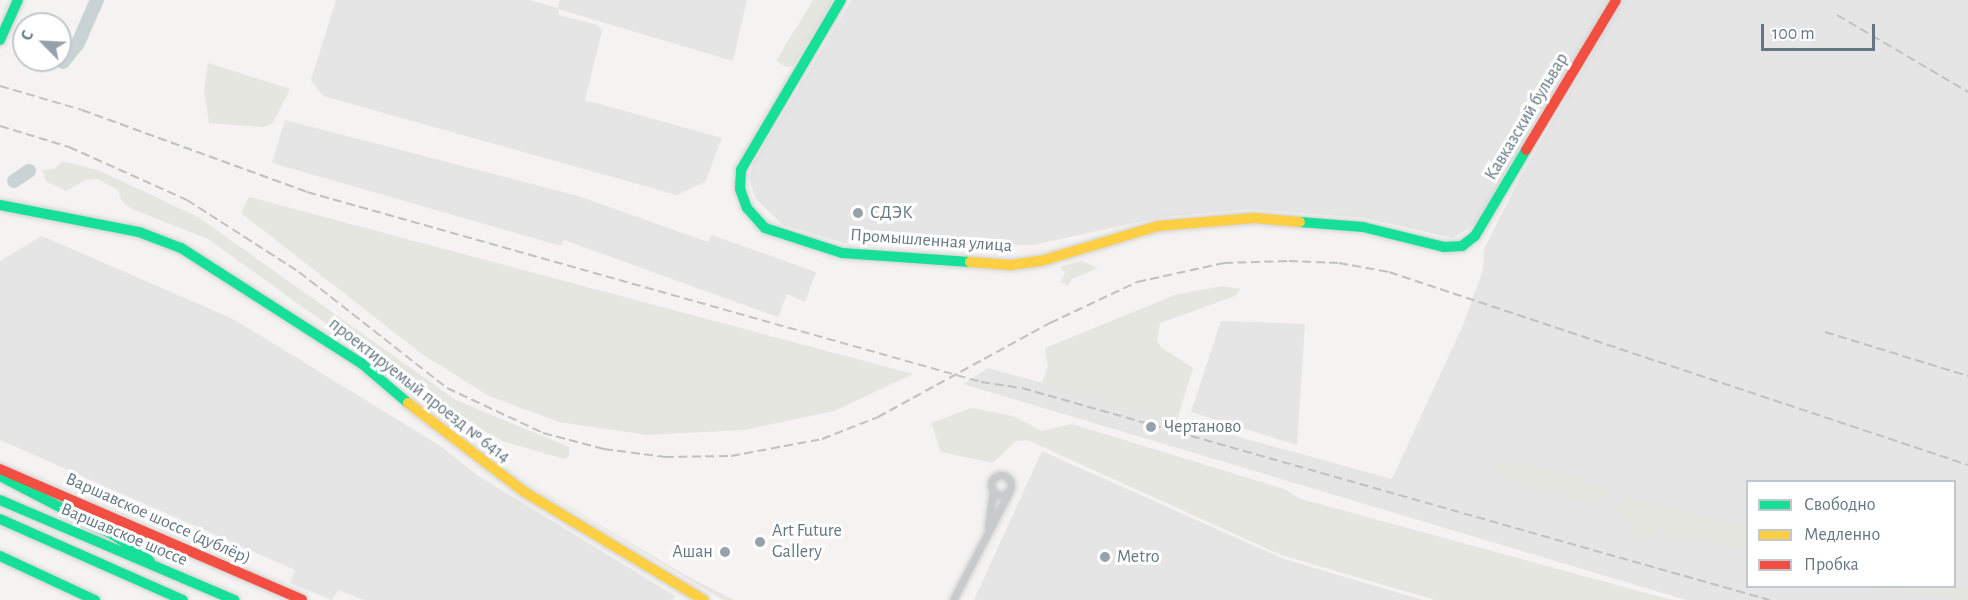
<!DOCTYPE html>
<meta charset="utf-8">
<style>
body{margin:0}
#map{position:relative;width:1968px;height:600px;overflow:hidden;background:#f4f3f1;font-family:"Alegreya Sans",sans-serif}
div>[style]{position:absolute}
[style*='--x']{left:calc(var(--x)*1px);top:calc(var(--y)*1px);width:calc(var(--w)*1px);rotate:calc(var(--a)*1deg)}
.built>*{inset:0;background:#e4e5e4}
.green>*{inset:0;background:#e4e6df}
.river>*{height:14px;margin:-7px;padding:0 7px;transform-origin:7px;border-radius:7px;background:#c9d2d4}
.roads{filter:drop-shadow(0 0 2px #d0d1d1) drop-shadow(0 0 2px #d0d1d1)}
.street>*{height:7px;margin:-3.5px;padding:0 3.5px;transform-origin:3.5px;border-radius:3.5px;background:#c9cacb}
.street>.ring{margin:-3.5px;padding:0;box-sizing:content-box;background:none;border:7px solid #c9cacb;border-radius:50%}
.fast>*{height:10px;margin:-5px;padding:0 5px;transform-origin:5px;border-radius:5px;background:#16e098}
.slow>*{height:10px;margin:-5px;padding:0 5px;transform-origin:5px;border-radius:5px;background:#ffcf43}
.jam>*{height:10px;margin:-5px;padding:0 5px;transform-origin:5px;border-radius:5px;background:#f24e42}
.rail>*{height:2px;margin-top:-1px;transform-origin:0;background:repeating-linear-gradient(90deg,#bfc1c1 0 9px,transparent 0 13.5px)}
.dots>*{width:16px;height:16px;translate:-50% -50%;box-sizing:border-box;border:3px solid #fff;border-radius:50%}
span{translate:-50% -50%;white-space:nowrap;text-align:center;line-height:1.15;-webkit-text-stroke:6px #fff;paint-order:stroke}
.street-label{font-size:18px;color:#637682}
.poi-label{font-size:18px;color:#637682}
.left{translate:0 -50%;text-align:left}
.right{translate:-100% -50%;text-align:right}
.legend{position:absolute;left:1746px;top:480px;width:210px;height:108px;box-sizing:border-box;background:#fff;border:2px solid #c1c8cd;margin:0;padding:8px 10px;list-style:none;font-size:18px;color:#637682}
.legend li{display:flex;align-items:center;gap:12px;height:30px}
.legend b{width:30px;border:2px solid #c1c8cd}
.north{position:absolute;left:12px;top:12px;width:60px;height:60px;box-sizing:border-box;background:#fff;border:2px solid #c1c8cd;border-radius:50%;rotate:294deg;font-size:16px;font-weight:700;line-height:24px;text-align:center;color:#637682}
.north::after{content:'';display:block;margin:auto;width:21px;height:27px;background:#96a2a9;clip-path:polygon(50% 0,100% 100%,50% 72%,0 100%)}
.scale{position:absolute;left:1761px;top:24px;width:114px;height:27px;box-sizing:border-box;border:3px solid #637682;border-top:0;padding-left:8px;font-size:18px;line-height:21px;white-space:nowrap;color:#637682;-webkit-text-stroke:4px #fff;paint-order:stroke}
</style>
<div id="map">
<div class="built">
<i style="clip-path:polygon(336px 0,530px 0,558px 8px,560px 0,747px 0,733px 61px,558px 9px,559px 15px,598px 25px,602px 31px,585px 100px,722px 138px,705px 182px,677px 195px,323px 96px,311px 80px)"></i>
<i style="clip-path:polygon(852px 0,1610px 0,1474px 225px,1453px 238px,1364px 218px,1251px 209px,1162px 217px,1033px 245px,844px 243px,783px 225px,756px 199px,749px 179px,753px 164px)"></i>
<i style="clip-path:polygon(evenodd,1623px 0,1968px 0,1968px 600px,1686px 600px,963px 384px,988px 368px,1392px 479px,1464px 323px,1483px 270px,1484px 249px,1520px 178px,1623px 0,1748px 482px,1954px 482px,1954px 586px,1748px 586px,1748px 482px)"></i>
<i style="clip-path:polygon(285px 120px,578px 196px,708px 242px,712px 235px,816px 272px,805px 302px,787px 294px,778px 317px,564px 240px,561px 246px,272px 163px)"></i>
<i style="clip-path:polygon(42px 236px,233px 319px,442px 447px,477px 475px,675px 596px,673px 600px,364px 600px,339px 590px,332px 600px,290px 583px,295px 570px,0 440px,0 261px)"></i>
<i style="clip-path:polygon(1221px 321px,1305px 324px,1297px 445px,1191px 412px)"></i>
<i style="clip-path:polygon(1042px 451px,1284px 559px,1423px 600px,974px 600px)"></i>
</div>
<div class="green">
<i style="clip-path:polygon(813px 0,833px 0,793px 66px,786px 67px,776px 61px)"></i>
<i style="clip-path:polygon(208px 63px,290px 89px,273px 123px,264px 127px,209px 123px,204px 90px)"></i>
<i style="clip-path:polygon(62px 161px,98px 170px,198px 217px,456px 400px,569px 447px,569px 456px,564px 459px,505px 442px,463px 420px,452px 422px,407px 382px,208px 239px,132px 209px,122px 202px,118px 190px,98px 179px,86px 180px,66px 191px,46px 181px,42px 170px,54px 169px)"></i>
<i style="clip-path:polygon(249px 197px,913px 374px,834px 411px,744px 430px,647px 435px,559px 422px,489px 396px,422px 354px,241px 213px)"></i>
<i style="clip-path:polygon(1082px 261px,1098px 268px,1072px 279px,1068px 286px,1061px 282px,1065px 273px,1060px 267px)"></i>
<i style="clip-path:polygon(1222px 286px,1241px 289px,1235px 296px,1160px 323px,1157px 341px,1162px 348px,1193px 368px,1177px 420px,1042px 383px,1048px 367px,1045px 348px,1175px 295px)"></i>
<i style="clip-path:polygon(971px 408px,1013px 416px,1041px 431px,1072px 424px,1284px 489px,1301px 499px,1672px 600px,1435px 600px,1281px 555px,1027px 440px,1016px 441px,993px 463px,941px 452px,931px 423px)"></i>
<i style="clip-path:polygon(1492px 462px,1523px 462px,1600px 485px,1606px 497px,1597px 503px,1586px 502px,1494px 473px)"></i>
<i style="clip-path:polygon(507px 470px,683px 574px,734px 600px,723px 600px)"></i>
<i style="clip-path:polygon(1627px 494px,1747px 528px,1747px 554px,1700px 537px,1668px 535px,1661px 527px,1643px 538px,1633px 534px,1630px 524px,1615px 510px)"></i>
<i style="clip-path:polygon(1920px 586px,1968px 588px,1968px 600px,1860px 587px)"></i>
</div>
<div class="river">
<i style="--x:63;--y:62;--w:24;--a:-52"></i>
<i style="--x:78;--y:43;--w:47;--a:-66.2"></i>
<i style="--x:14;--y:181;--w:18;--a:-34"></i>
</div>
<div class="roads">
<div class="street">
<i class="ring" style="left:991px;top:475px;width:13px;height:13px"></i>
<i style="--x:988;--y:527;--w:36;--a:-82"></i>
<i style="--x:953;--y:600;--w:122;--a:-62.6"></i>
</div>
<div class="fast">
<i style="--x:841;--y:0;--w:197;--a:120.5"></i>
<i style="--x:741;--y:170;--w:19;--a:93"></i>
<i style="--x:740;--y:189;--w:20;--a:70"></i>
<i style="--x:747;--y:208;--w:27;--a:48"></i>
<i style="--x:765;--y:228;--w:81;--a:18"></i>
<i style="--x:842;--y:253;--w:128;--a:4"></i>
<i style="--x:0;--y:40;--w:44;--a:-65.8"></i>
<i style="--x:0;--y:205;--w:142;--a:11"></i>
<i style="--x:139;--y:232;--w:45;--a:20.9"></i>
<i style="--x:181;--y:248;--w:214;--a:32.6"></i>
<i style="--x:361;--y:363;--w:62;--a:40.4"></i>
<i style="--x:1300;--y:222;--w:63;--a:4.5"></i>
<i style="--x:1363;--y:227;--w:83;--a:13.9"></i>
<i style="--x:1444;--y:247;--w:18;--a:-3"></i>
<i style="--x:1462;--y:246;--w:16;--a:-38"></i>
<i style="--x:1475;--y:236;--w:100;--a:-59.3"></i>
<i style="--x:2;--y:477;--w:126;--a:27.4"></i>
<i style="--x:114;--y:535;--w:44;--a:35.8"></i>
<i style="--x:0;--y:500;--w:255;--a:23.1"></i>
<i style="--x:0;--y:519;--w:200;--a:23.9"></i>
<i style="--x:0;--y:556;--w:105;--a:24.9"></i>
</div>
<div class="slow">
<i style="--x:970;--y:262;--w:41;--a:4.2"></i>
<i style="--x:1011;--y:265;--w:30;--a:-8"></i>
<i style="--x:1041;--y:261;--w:122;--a:-16.7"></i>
<i style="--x:1158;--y:226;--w:96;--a:-4.8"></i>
<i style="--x:1254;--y:218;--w:46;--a:5"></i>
<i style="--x:408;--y:403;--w:145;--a:37.4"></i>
<i style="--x:523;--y:491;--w:211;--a:31.1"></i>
</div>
<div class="jam">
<i style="--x:1526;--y:150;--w:175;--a:-59"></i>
<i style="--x:0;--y:469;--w:329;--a:23.4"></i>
</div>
</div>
<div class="rail">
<i style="--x:1837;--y:15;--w:152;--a:30.4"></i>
<i style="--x:0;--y:86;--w:85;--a:16.3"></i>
<i style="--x:82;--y:110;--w:239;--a:20"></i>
<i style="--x:307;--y:192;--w:700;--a:15.74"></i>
<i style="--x:981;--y:382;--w:41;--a:8.3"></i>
<i style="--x:1022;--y:388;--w:777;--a:15.84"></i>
<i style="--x:0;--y:126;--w:72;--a:16.9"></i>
<i style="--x:69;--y:147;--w:129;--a:24.2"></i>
<i style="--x:187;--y:200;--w:133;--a:32.7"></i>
<i style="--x:299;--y:272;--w:188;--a:38.1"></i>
<i style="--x:447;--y:388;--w:106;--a:25.1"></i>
<i style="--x:543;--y:433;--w:63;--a:14.7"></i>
<i style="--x:604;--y:449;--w:62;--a:7.5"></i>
<i style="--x:665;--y:457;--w:66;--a:-0.9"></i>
<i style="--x:731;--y:456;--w:93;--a:-10.6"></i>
<i style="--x:822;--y:439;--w:60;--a:-21.4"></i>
<i style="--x:878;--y:417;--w:196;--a:-28.7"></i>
<i style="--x:1050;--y:323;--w:96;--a:-25.2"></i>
<i style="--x:1137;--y:282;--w:89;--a:-12.3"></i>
<i style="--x:1224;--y:263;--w:65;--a:-1.8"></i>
<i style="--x:1289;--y:261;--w:50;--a:2.3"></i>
<i style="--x:1339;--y:263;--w:51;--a:10.2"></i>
<i style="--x:1389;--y:272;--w:610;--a:18.43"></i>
<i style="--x:1825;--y:332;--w:150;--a:17.1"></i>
</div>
<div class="dots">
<i style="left:858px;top:213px;background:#96a2a9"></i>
<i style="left:1151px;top:427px;background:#96a2a9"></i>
<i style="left:760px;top:542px;background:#96a2a9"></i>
<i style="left:725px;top:552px;background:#96a2a9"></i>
<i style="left:1105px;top:557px;background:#96a2a9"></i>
</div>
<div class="street-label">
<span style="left:1527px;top:117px;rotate:-59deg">Кавказский бульвар</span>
<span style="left:931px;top:241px;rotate:4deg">Промышленная улица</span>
<span style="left:419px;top:391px;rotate:38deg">проектируемый проезд № 6414</span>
<span style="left:158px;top:519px;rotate:24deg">Варшавское шоссе (дублёр)</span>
<span style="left:124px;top:535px;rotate:23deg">Варшавское шоссе</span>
</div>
<div class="poi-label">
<span class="left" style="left:870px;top:213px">СДЭК</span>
<span class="left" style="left:1164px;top:427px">Чертаново</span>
<span class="left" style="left:772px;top:542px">Art Future<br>Gallery</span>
<span class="right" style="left:713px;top:552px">Ашан</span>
<span class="left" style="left:1117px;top:557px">Metro</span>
</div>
<ul class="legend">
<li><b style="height:8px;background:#16e098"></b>Свободно</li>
<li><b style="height:8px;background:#ffcf43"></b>Медленно</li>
<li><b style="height:8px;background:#f24e42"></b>Пробка</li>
</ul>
<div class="north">С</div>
<div class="scale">100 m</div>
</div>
